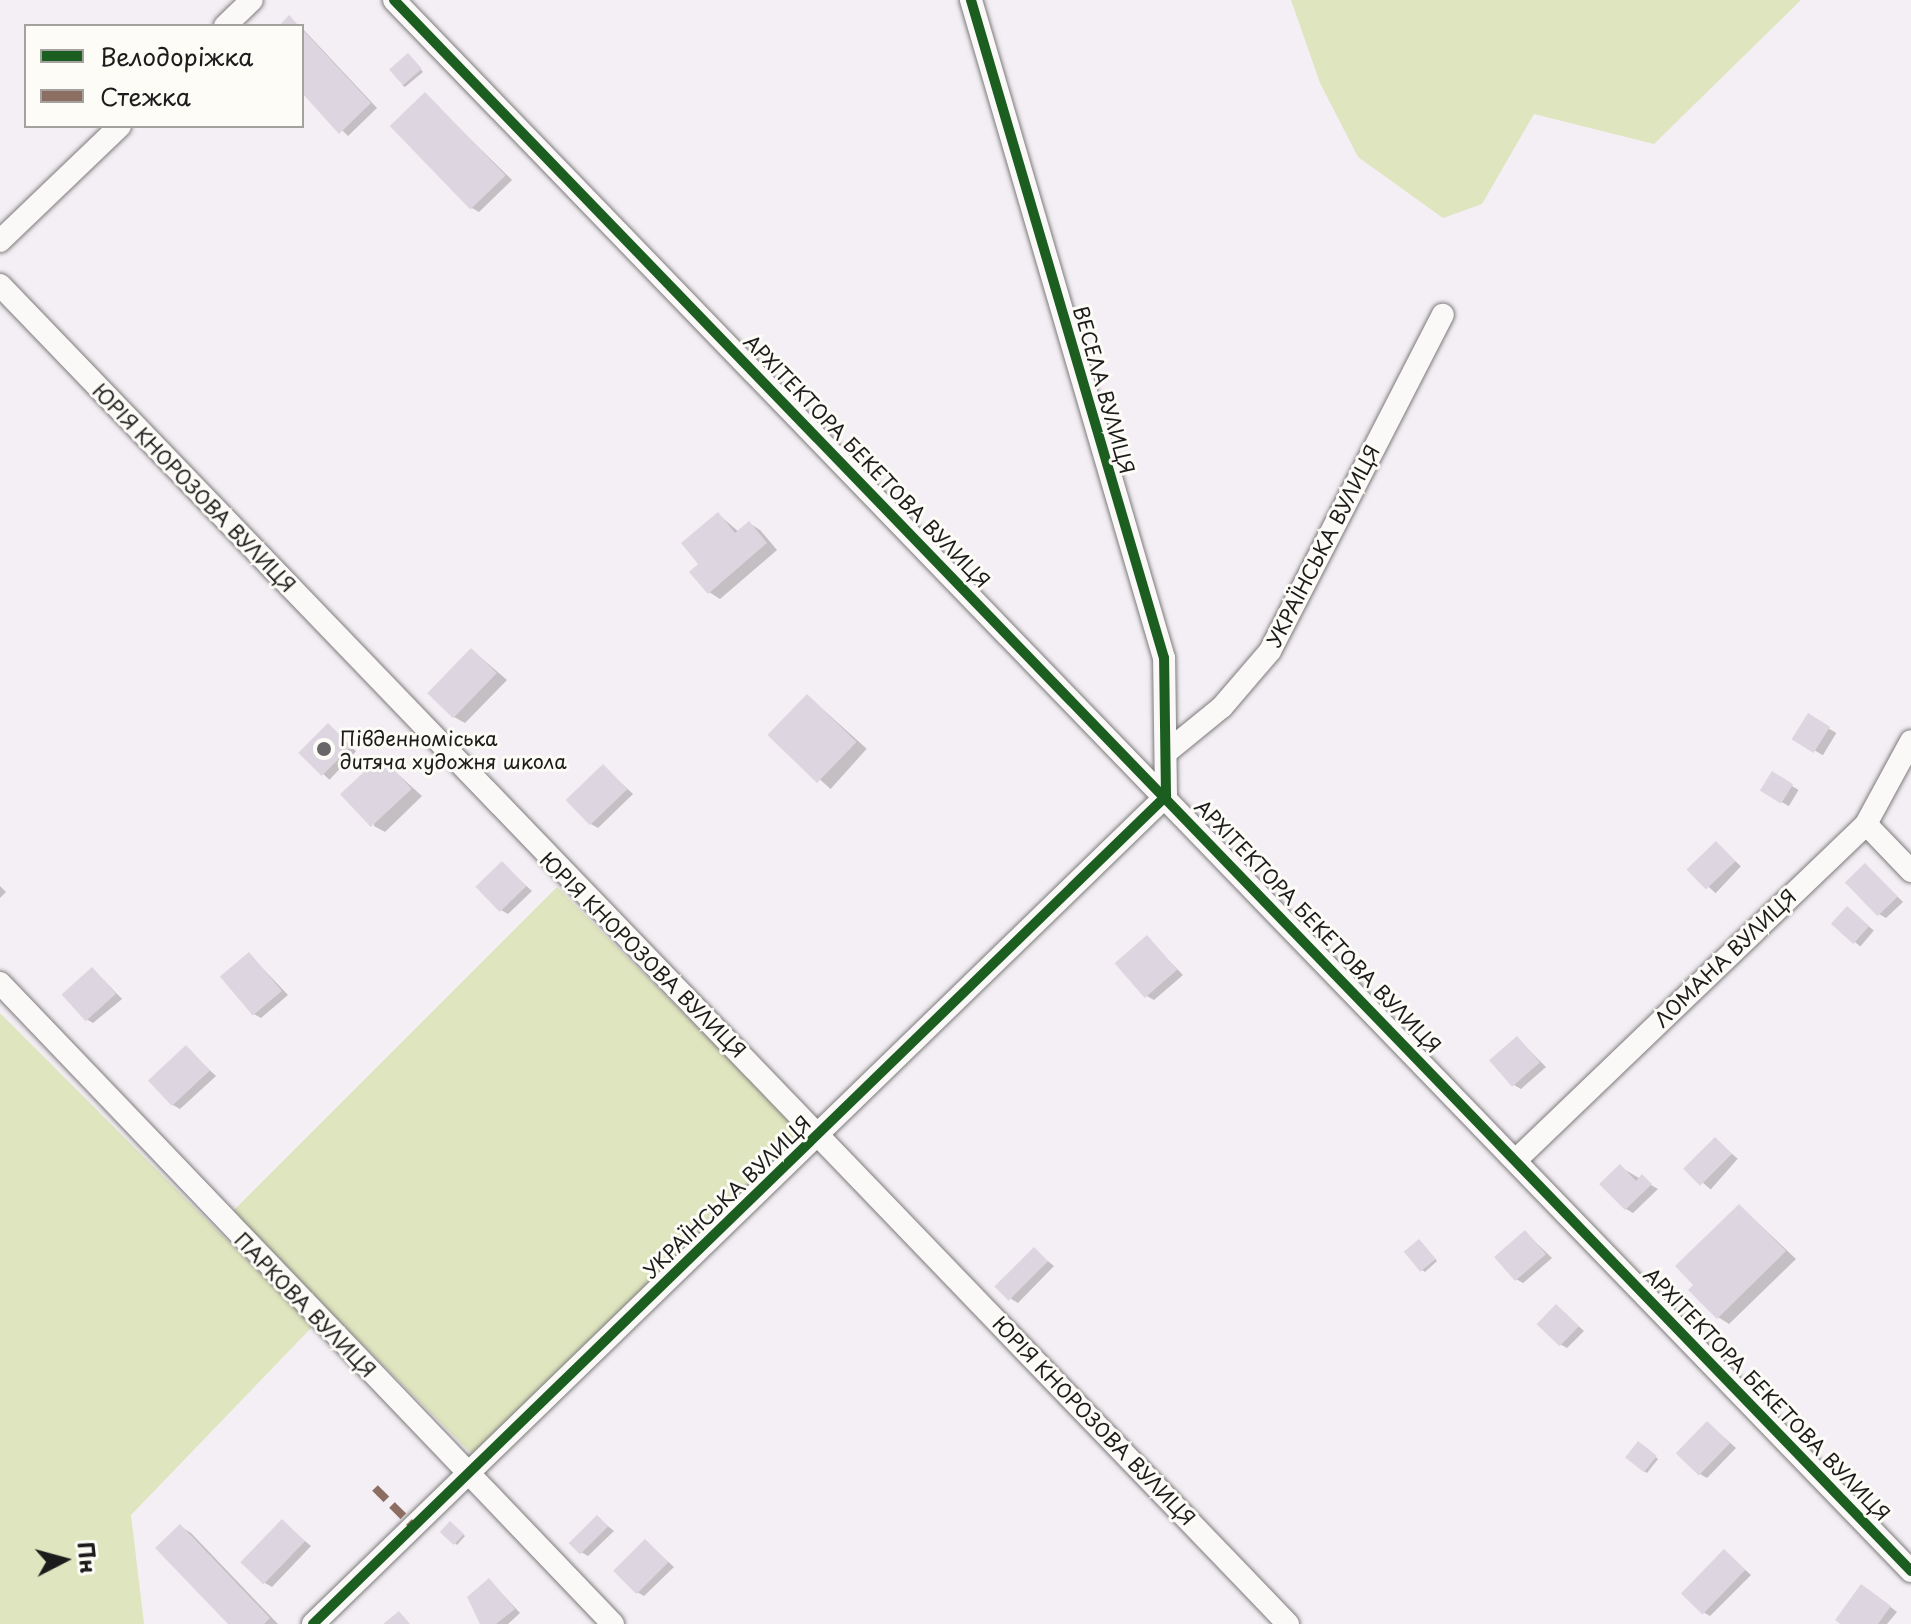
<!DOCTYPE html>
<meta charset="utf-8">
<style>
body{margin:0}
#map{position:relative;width:1911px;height:1624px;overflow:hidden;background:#f4eff4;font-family:"Playpen Sans",sans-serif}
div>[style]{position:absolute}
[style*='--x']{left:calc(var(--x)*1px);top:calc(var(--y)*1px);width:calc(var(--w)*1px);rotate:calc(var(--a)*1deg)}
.green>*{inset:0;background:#dfe5be;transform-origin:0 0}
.shadow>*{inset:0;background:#0003;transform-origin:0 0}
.building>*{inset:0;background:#ddd6e0;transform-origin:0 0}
.roads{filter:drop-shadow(0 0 2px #7d7b7d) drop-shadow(0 0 2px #7d7b7d)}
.street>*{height:22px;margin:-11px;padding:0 11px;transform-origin:11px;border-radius:11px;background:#faf9f8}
.quiet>*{height:8px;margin-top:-4px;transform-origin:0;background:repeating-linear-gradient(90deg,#8d6e63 0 16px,transparent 0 24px)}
.cycleway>*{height:10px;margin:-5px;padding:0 5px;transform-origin:5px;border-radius:5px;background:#1b5e20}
.dots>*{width:22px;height:22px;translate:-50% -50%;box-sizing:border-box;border:4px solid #fdfcf7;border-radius:50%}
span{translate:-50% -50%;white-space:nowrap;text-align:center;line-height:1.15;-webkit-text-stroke:6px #fdfcf7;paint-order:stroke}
.street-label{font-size:20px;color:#1c1c1c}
.poi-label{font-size:20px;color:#1c1c1c}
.left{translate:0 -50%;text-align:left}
.legend{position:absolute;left:24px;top:24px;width:280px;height:104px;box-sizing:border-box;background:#fdfcf7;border:2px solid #a3a29f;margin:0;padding:10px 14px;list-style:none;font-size:24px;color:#1c1c1c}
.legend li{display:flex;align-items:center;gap:16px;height:40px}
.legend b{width:40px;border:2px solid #a3a29f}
.north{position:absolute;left:24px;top:1520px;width:80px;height:80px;-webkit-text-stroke:6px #fdfcf7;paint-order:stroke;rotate:84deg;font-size:22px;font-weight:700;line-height:32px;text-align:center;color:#1c1c1c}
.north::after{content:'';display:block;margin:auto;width:28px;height:36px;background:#1c1c1c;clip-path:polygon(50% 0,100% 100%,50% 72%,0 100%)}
</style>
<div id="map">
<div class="green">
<i style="clip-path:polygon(1291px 0,1801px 0,1654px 144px,1534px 114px,1482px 204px,1443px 218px,1358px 157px,1320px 83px)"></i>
<i style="left:557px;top:887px;width:351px;height:461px;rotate:45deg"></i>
<i style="clip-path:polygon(0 1013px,313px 1326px,131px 1515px,144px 1624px,0 1624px)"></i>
</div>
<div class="shadow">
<i style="clip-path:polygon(302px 28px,377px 108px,348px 136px,302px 90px)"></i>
<i style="clip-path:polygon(409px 55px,423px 72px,405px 87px,402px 85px)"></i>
<i style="clip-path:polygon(425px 95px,512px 180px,479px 212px,472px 208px)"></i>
<i style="clip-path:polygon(718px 514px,739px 532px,749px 523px,760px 530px,777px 550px,720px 599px,709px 592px,701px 564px)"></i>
<i style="clip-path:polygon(472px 650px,507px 680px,465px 723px,454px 717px)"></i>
<i style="left:808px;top:696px;width:79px;height:54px;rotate:42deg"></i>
<i style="left:1808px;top:716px;width:33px;height:26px;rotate:31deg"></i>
<i style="left:329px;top:726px;width:37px;height:39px;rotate:43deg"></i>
<i style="clip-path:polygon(381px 759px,422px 796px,385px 832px,374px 826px)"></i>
<i style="clip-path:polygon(603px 766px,633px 794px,598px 828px,591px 824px)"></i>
<i style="left:1772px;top:774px;width:31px;height:19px;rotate:31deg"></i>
<i style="left:1716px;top:843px;width:34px;height:37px;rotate:43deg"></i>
<i style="clip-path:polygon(502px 864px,532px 891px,508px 914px,501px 910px)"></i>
<i style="clip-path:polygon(1865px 865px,1903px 902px,1886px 918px,1879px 914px)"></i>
<i style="clip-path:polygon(0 886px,6px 892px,0 898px)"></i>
<i style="left:1847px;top:908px;width:35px;height:21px;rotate:40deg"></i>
<i style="clip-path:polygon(1147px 938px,1183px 975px,1154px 1000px,1147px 996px)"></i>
<i style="clip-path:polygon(249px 954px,288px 995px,261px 1018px,254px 1014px)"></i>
<i style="clip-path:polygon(93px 969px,122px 999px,93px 1023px,86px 1019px)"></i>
<i style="clip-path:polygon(1517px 1038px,1546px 1067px,1521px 1089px,1514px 1085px)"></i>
<i style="clip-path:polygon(186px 1048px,216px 1076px,180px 1109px,173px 1105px)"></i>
<i style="left:1715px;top:1139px;width:30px;height:41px;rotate:41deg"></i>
<i style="clip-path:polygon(1620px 1167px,1658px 1189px,1633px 1213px,1626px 1209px)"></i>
<i style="clip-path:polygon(1740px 1206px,1796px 1259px,1729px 1324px,1718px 1317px)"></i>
<i style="clip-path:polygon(1526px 1233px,1552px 1258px,1523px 1283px,1516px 1279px)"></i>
<i style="clip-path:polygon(1422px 1243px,1437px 1261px,1425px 1272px,1422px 1270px)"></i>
<i style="clip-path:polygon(1034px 1250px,1054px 1266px,1018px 1303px,1011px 1299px)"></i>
<i style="clip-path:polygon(1557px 1306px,1584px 1331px,1567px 1348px,1560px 1344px)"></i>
<i style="clip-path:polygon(1708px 1423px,1736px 1448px,1707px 1478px,1700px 1474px)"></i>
<i style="clip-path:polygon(1642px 1445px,1658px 1459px,1647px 1473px,1644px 1471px)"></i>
<i style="clip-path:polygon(598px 1518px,614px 1531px,588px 1556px,581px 1552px)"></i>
<i style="clip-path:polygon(282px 1522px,311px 1546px,272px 1587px,265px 1583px)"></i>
<i style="clip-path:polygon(453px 1525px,465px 1536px,457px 1545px,443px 1532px)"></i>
<i style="clip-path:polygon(180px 1526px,191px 1533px,278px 1624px,230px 1624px)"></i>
<i style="clip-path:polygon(645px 1541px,674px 1567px,644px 1596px,637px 1592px)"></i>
<i style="clip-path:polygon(1725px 1552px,1751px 1575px,1710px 1616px,1703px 1612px)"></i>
<i style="clip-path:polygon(490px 1581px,520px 1613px,508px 1624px,485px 1624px)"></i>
<i style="clip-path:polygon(1869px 1590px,1897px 1612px,1887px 1624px,1844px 1624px)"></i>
</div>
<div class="building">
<i style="clip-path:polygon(289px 15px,299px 26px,279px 26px)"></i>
<i style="clip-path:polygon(302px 29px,371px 103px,339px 134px,302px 93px)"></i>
<i style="left:408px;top:53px;width:21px;height:25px;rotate:49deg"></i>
<i style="left:425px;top:92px;width:116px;height:49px;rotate:46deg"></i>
<i style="clip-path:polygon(718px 512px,735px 533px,749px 521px,767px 543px,708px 594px,689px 572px,698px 564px,681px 543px)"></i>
<i style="left:471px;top:648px;width:36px;height:63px;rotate:44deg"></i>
<i style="left:807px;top:694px;width:69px;height:57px;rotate:44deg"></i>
<i style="left:1808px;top:713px;width:26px;height:31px;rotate:32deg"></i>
<i style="left:328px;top:723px;width:33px;height:42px;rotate:45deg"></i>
<i style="left:381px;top:756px;width:45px;height:56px;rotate:47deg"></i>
<i style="left:603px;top:764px;width:35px;height:52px;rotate:46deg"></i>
<i style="left:1772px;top:771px;width:25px;height:23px;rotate:32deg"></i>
<i style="left:1716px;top:841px;width:28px;height:41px;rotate:46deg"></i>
<i style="left:502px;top:861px;width:35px;height:37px;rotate:46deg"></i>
<i style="left:1865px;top:863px;width:47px;height:28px;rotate:46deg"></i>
<i style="left:1847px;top:906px;width:30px;height:24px;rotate:42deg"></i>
<i style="left:1147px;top:935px;width:46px;height:43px;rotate:49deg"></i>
<i style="left:249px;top:952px;width:51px;height:38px;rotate:50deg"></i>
<i style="left:92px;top:967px;width:36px;height:41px;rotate:48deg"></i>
<i style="left:1517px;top:1036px;width:35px;height:37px;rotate:49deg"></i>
<i style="left:186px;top:1045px;width:35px;height:52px;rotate:47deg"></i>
<i style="left:1715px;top:1137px;width:24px;height:45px;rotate:45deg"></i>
<i style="clip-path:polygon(1620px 1164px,1636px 1181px,1642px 1174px,1652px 1184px,1625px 1210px,1599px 1184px)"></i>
<i style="clip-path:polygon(1739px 1204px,1786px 1251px,1717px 1319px,1688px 1290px,1693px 1285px,1675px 1266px)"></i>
<i style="left:1525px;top:1230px;width:32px;height:41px;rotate:49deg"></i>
<i style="left:1419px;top:1239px;width:26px;height:20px;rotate:50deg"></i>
<i style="left:1034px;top:1247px;width:20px;height:56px;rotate:45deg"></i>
<i style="left:1556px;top:1304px;width:32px;height:28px;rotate:44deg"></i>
<i style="left:1707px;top:1421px;width:32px;height:45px;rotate:44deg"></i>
<i style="left:1638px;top:1441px;width:24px;height:21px;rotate:38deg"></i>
<i style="left:597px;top:1515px;width:16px;height:40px;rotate:45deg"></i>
<i style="left:282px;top:1519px;width:32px;height:60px;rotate:44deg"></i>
<i style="left:450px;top:1521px;width:19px;height:15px;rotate:43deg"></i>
<i style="clip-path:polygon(180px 1524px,270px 1618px,264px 1624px,228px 1624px,155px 1548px)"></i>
<i style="left:645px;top:1539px;width:33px;height:45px;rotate:45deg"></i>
<i style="left:1724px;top:1549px;width:30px;height:62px;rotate:44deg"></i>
<i style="clip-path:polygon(489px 1578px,515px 1609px,496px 1624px,480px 1624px,467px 1597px)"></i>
<i style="clip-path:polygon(1861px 1584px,1891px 1606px,1878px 1624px,1840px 1624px,1835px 1620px)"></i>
<i style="clip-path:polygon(399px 1611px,410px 1624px,383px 1624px)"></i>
</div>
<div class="roads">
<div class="street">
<i style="--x:394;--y:0;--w:2184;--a:46"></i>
<i style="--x:225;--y:26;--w:37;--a:-44"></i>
<i style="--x:0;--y:241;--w:166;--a:-43.8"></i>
<i style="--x:0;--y:285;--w:1858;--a:46.11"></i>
<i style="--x:1168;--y:751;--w:70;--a:-39.2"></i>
<i style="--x:1222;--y:707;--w:74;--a:-49.4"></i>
<i style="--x:1270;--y:651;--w:378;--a:-62.8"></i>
<i style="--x:1866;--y:824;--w:65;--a:46.2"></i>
<i style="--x:0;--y:983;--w:887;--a:46.28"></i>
<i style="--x:1517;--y:1159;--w:484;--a:-43.8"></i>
<i style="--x:1866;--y:824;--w:94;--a:-61.5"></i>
<i style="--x:313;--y:1624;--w:1189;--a:-44.15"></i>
<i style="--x:1166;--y:796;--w:138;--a:-90.8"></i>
<i style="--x:1164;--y:658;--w:686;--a:-106.35"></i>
</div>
</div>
<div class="quiet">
<i style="--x:375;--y:1488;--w:55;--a:45"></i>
</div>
<div class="cycleway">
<i style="--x:394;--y:0;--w:2184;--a:46"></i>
<i style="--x:313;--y:1624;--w:1189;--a:-44.15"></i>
<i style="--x:1166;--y:796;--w:138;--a:-90.8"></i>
<i style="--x:1164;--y:658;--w:686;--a:-106.35"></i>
</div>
<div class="dots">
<i style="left:324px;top:749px;background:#686668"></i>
</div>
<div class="street-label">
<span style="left:1104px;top:390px;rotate:74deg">ВЕСЕЛА ВУЛИЦЯ</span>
<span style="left:867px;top:461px;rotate:46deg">АРХІТЕКТОРА БЕКЕТОВА ВУЛИЦЯ</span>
<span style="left:194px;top:488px;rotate:46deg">ЮРІЯ КНОРОЗОВА ВУЛИЦЯ</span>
<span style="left:1323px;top:546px;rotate:-63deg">УКРАЇНСЬКА ВУЛИЦЯ</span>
<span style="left:1318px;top:926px;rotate:46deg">АРХІТЕКТОРА БЕКЕТОВА ВУЛИЦЯ</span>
<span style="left:643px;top:955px;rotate:45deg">ЮРІЯ КНОРОЗОВА ВУЛИЦЯ</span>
<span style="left:1725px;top:958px;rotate:-44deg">ЛОМАНА ВУЛИЦЯ</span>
<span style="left:727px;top:1197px;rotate:-44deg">УКРАЇНСЬКА ВУЛИЦЯ</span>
<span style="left:305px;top:1305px;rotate:46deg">ПАРКОВА ВУЛИЦЯ</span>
<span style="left:1767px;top:1394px;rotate:46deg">АРХІТЕКТОРА БЕКЕТОВА ВУЛИЦЯ</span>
<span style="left:1094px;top:1421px;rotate:46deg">ЮРІЯ КНОРОЗОВА ВУЛИЦЯ</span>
</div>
<div class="poi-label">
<span class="left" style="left:340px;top:750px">Південноміська<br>дитяча художня школа</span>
</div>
<ul class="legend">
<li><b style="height:10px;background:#1b5e20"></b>Велодоріжка</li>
<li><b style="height:10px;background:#8d6e63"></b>Стежка</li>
</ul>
<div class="north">Пн</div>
</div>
